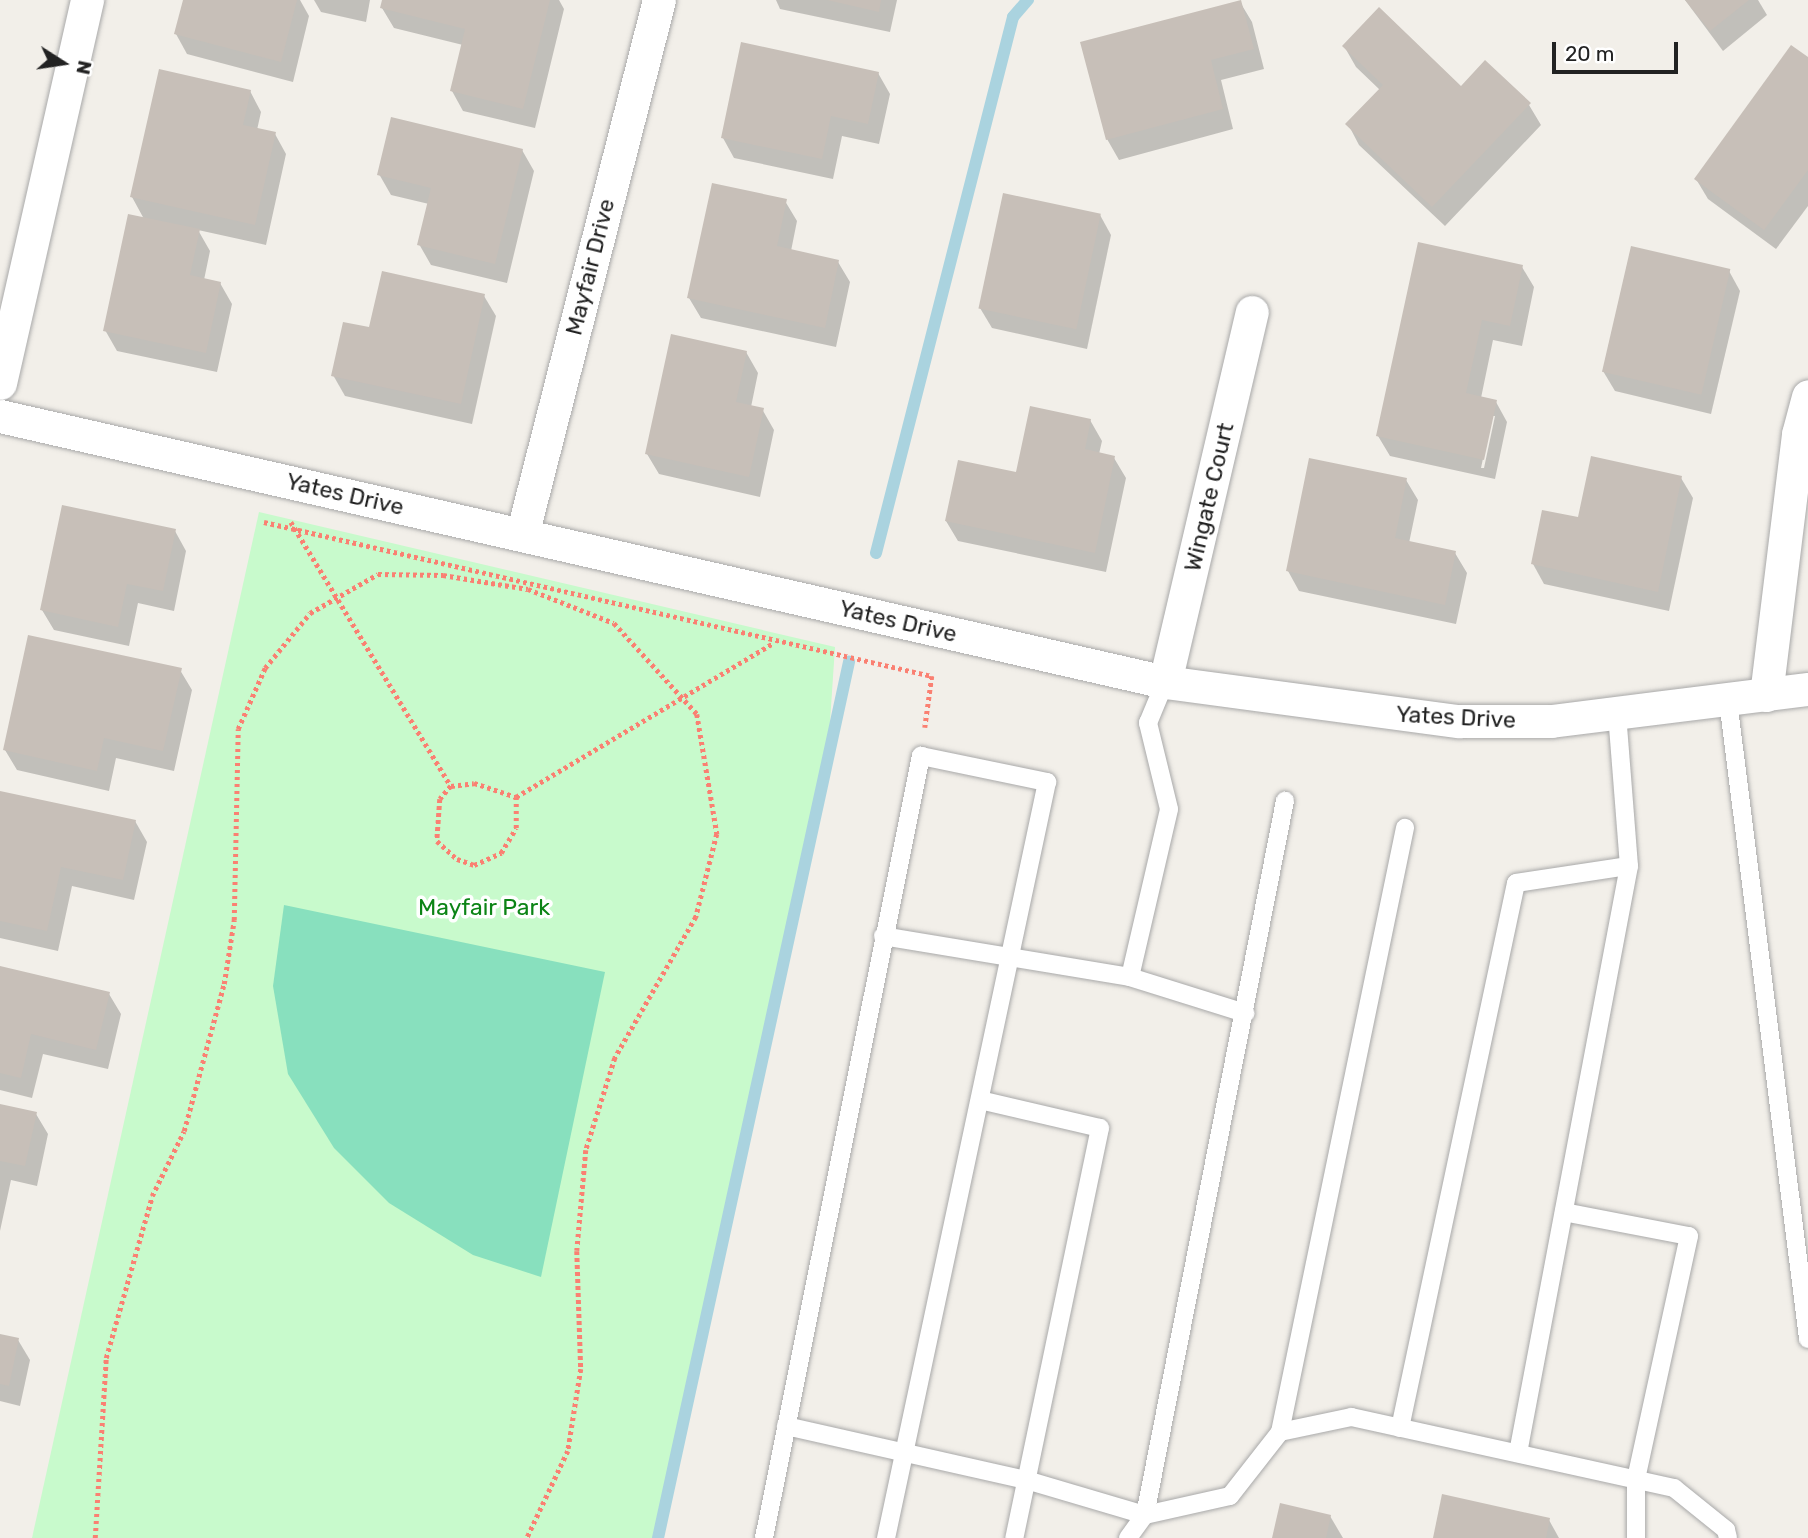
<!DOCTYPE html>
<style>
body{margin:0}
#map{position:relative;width:1808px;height:1538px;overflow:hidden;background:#f2efe9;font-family:Rubik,sans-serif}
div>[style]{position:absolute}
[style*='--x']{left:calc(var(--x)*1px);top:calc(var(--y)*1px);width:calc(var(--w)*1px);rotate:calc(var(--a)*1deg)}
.park>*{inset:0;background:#c8facc}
.pitch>*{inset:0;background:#88e0be}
.shadow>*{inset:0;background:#0003}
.stream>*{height:12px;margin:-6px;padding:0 6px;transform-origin:6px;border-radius:6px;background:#aad3df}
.building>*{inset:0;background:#c7bfb8;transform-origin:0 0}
.path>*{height:4.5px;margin-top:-2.25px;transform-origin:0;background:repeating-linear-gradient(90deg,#fa8072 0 3.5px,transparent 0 7px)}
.roads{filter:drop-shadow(0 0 2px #a9a9a9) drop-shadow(0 0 2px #a9a9a9)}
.service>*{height:18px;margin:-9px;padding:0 9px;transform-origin:9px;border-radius:9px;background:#fff}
.minor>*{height:33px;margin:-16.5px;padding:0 16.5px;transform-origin:16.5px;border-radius:16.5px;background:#fff}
span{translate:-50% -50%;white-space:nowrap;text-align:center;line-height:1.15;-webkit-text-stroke:7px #fff;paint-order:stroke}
.street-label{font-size:23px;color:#222}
.park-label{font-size:23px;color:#0c8416}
.north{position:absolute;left:28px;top:28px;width:70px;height:70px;-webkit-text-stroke:5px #fff;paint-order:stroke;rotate:102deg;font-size:19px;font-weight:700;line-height:28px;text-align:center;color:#222}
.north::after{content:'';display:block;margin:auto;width:24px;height:32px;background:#222;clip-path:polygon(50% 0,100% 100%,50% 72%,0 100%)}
.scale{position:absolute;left:1552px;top:42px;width:126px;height:32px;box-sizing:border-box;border:4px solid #222;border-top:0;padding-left:9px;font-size:21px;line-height:24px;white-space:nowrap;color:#222;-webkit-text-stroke:5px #fff;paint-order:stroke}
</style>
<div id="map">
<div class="park">
<i style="clip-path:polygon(259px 512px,835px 647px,827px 767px,655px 1538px,32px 1538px)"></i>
</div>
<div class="pitch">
<i style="clip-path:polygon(284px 905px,605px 972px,541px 1277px,473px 1255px,389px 1203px,334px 1148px,288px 1074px,273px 986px)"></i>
</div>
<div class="shadow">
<i style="clip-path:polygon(184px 0,300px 0,309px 16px,293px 82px,187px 54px,176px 34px)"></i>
<i style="clip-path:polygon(314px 0,370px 0,366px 22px,321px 12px)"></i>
<i style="clip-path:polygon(384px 0,559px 0,564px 9px,535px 128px,463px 111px,452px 91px,463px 45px,394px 28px,382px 8px)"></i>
<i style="clip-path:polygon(776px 0,897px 0,890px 32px,780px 9px)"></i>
<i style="clip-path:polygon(1685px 0,1758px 0,1767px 15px,1723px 51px)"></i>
<i style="clip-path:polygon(1240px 2px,1252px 22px,1264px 69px,1221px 80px,1233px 129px,1119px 160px,1107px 139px)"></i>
<i style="clip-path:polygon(1344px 46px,1461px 88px,1529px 105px,1541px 125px,1445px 226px,1359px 145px,1348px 124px,1380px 90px,1356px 67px)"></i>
<i style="clip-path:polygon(1808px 59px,1808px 206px,1776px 249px,1708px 199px,1696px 179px)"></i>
<i style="clip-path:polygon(878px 73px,890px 94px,879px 144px,842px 136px,833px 179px,734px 158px,723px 138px)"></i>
<i style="clip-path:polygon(250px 91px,261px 112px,257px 130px,275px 134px,286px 154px,266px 245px,198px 230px,210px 251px,204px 280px,220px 283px,232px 304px,217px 372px,117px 351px,105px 330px,144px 219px,132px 197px)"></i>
<i style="clip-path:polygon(522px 150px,534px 171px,507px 283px,431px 265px,419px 244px,429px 204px,391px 195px,379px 174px)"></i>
<i style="clip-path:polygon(785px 201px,797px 221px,791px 251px,838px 262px,850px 282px,836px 347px,701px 318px,689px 298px)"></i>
<i style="clip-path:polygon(1100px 215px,1111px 235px,1087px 349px,992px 328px,980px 308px)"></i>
<i style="clip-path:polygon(evenodd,1522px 267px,1534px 287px,1522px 346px,1493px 340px,1481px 398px,1496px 402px,1507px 422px,1495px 479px,1390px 456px,1378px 436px,1522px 267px,1492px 416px,1495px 416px,1484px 468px,1481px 468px,1492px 416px)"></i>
<i style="clip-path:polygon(1729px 271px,1740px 291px,1711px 414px,1615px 391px,1603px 371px)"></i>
<i style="clip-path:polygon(484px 296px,496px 316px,472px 424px,345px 396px,333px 375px,370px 329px)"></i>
<i style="clip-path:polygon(746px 352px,758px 373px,751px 407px,762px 409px,774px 430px,760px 497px,659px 474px,647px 454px)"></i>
<i style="clip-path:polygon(1090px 420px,1102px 441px,1099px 454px,1114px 458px,1126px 478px,1106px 572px,958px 541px,946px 521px)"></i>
<i style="clip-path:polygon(1681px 478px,1693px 498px,1669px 611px,1544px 584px,1533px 564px,1579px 519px)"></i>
<i style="clip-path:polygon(1406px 480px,1418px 500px,1409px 543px,1455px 553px,1467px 573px,1456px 624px,1299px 591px,1288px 571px)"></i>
<i style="clip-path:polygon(175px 531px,186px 551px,174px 611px,138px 603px,129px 646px,54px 630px,42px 610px)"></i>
<i style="clip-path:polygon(180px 670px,192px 690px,174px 771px,116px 758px,109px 791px,17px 770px,5px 750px)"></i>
<i style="clip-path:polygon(0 800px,135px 821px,147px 842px,134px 900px,72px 886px,58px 951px,0 938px)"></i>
<i style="clip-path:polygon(0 968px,109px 994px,121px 1014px,108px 1069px,43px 1054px,32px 1098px,0 1090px)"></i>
<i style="clip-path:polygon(0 1106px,36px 1114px,48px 1134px,37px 1186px,11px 1180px,0 1231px)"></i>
<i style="clip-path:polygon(0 1336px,18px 1340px,30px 1360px,20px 1406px,0 1401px)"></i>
<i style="clip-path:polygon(1330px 1516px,1343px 1538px,1274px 1538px)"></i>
<i style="clip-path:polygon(1549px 1520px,1559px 1538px,1435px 1538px)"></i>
</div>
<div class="stream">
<i style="--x:876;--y:553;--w:553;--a:-75.66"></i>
<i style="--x:1013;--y:17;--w:23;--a:-49"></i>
<i style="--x:658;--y:1538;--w:897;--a:-77.7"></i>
</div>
<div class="building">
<i style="clip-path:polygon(183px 0,297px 0,281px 62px,174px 34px)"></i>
<i style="clip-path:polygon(382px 0,550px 0,523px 109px,450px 91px,465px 29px,380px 8px)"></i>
<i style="clip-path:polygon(827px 0,881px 0,879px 12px)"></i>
<i style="clip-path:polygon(1241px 0,1254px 49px,1211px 60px,1223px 109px,1106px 140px,1080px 42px)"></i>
<i style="clip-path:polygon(1685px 0,1749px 0,1710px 31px)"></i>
<i style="clip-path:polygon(1379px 7px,1461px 86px,1485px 60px,1531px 103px,1432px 207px,1345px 124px,1383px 85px,1342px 46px)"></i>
<i style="clip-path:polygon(741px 42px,879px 72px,868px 124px,831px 116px,822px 159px,721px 138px)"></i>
<i style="clip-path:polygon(1791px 45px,1808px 57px,1808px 170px,1764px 230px,1694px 179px)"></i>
<i style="clip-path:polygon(159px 69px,251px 90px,243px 125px,276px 132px,255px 225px,130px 197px)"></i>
<i style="clip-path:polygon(391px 117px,523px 149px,495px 264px,417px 245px,431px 188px,377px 175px)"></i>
<i style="clip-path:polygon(712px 183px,787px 199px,777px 246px,839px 260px,825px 328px,687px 298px)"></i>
<i style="left:1003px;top:193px;width:100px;height:118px;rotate:12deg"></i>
<i style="clip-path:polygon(128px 214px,200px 229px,190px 275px,221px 282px,206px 353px,103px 331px)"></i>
<i style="clip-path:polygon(1418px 242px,1523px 265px,1510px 326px,1482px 320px,1466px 393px,1497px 400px,1484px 460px,1376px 436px)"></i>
<i style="left:1631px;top:246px;width:102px;height:129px;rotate:13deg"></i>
<i style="clip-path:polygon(382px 271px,485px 294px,461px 404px,331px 376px,343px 322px,369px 327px)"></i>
<i style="clip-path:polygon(671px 334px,747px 351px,736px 402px,764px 408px,749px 477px,645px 454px)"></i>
<i style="clip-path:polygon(1030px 406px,1091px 419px,1085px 449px,1115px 456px,1095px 553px,945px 521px,958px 460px,1016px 472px)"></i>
<i style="clip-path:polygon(1591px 456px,1682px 476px,1658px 592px,1531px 564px,1542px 510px,1578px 517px)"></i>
<i style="clip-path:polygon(1309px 458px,1407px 478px,1395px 538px,1456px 551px,1445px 605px,1286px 571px)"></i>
<i style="clip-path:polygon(62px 505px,176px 529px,163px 591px,127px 584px,118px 627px,40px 610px)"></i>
<i style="clip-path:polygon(28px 635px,182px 668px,163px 751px,104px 738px,97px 771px,3px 750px)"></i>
<i style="clip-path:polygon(0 791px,136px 820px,123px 880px,61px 867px,47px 931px,0 921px)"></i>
<i style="clip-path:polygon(0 966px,110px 992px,96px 1050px,31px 1034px,21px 1078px,0 1073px)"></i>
<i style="clip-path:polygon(0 1104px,37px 1112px,25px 1166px,0 1161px)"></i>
<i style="clip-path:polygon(0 1334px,19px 1338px,9px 1386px,0 1384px)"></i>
<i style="clip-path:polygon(1442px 1494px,1550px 1518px,1546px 1538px,1433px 1538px)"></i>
<i style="clip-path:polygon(1280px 1503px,1331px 1515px,1326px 1538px,1272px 1538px)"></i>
</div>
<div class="path">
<i style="--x:264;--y:522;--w:686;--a:12.98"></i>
<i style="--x:932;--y:676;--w:52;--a:97.7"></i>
<i style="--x:291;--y:522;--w:309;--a:58.8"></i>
<i style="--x:451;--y:786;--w:17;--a:130"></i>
<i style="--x:440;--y:799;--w:42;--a:94.1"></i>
<i style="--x:437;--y:841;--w:27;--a:42"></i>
<i style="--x:457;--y:859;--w:18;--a:19"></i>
<i style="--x:474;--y:865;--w:30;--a:-24"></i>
<i style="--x:501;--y:853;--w:29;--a:-59"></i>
<i style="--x:516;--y:828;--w:31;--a:-90"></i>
<i style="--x:516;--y:797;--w:300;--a:-30.9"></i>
<i style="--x:451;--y:786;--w:23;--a:-7"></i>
<i style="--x:474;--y:783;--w:44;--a:18.4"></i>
<i style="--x:95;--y:1538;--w:180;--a:-86.5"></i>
<i style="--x:106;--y:1358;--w:168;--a:-74.1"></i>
<i style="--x:152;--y:1196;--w:72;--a:-63.8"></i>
<i style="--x:184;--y:1131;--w:152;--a:-74.8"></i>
<i style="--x:224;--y:984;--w:65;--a:-81.1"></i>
<i style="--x:234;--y:920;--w:191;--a:-88.8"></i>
<i style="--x:238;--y:729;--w:67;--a:-66.1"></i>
<i style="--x:265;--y:668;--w:71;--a:-50.7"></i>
<i style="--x:310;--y:613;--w:78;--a:-29.8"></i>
<i style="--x:378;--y:574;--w:65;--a:0.9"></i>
<i style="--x:443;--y:575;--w:86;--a:9.4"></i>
<i style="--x:528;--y:589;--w:92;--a:21.6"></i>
<i style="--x:614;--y:623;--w:123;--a:47.6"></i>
<i style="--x:697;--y:714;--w:122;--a:80.5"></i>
<i style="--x:717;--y:834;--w:86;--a:104.2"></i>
<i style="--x:696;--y:917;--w:163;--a:119.9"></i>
<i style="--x:615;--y:1058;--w:96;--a:107.5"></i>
<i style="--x:586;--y:1150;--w:101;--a:95.1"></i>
<i style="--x:577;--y:1251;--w:118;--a:88.1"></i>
<i style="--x:581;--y:1369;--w:83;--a:99"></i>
<i style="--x:568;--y:1451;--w:96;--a:115.2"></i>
</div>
<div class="roads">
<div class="service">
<i style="--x:1728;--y:700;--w:644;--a:82.86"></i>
<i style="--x:883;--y:936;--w:250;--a:9.4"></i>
<i style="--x:1130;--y:977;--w:121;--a:17.4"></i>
<i style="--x:1130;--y:977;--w:172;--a:-76.9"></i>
<i style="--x:1169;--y:809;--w:89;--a:-103.7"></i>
<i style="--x:1148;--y:723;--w:44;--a:-67.5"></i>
<i style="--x:980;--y:1100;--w:123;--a:13.1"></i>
<i style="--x:1100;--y:1128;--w:419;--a:101.8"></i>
<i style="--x:1564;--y:1212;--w:127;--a:10.9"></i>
<i style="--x:1689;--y:1236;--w:250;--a:102.3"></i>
<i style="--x:1636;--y:1480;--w:58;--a:90"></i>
<i style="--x:786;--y:1426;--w:246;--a:12.7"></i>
<i style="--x:1026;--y:1480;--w:124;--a:16.4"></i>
<i style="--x:1145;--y:1515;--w:728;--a:-78.91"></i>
<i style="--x:1400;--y:1428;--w:557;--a:-77.98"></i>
<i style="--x:1516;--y:883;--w:114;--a:-8.6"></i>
<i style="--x:1280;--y:1432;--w:617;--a:-78.31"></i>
<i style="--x:1518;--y:1453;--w:597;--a:-79.29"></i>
<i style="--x:1629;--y:866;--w:152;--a:-94.5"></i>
<i style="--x:764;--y:1538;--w:798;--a:-78.65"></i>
<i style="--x:921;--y:756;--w:129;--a:11.7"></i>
<i style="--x:1047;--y:782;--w:773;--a:102.02"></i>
<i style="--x:1128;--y:1538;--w:29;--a:-54"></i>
<i style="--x:1145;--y:1515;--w:87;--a:-12.6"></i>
<i style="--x:1230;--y:1496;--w:81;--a:-52"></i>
<i style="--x:1280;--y:1432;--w:73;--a:-11.9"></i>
<i style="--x:1351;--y:1417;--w:331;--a:12.4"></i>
<i style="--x:1674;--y:1488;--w:67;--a:38.9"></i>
<i style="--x:1726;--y:1530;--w:8;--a:76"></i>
</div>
<div class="minor">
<i style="--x:0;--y:383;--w:393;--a:-77.2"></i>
<i style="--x:0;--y:416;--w:1195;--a:12.86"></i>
<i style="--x:1165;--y:682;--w:297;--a:7.6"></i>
<i style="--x:1459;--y:721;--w:92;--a:0"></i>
<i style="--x:1551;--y:721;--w:259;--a:-7.1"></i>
<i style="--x:522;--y:535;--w:552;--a:-75.64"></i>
<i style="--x:1165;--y:682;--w:380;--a:-76.8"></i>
<i style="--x:1766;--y:695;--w:263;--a:-83"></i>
<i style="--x:1798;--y:434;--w:39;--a:-75"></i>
</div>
</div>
<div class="street-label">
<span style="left:590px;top:267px;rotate:-76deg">Mayfair Drive</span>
<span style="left:345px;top:494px;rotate:13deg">Yates Drive</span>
<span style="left:1209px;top:497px;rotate:-77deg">Wingate Court</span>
<span style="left:898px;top:621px;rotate:13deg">Yates Drive</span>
<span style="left:1456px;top:717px;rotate:3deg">Yates Drive</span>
</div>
<div class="park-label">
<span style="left:484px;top:907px">Mayfair Park</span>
</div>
<div class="north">N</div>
<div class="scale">20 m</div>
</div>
